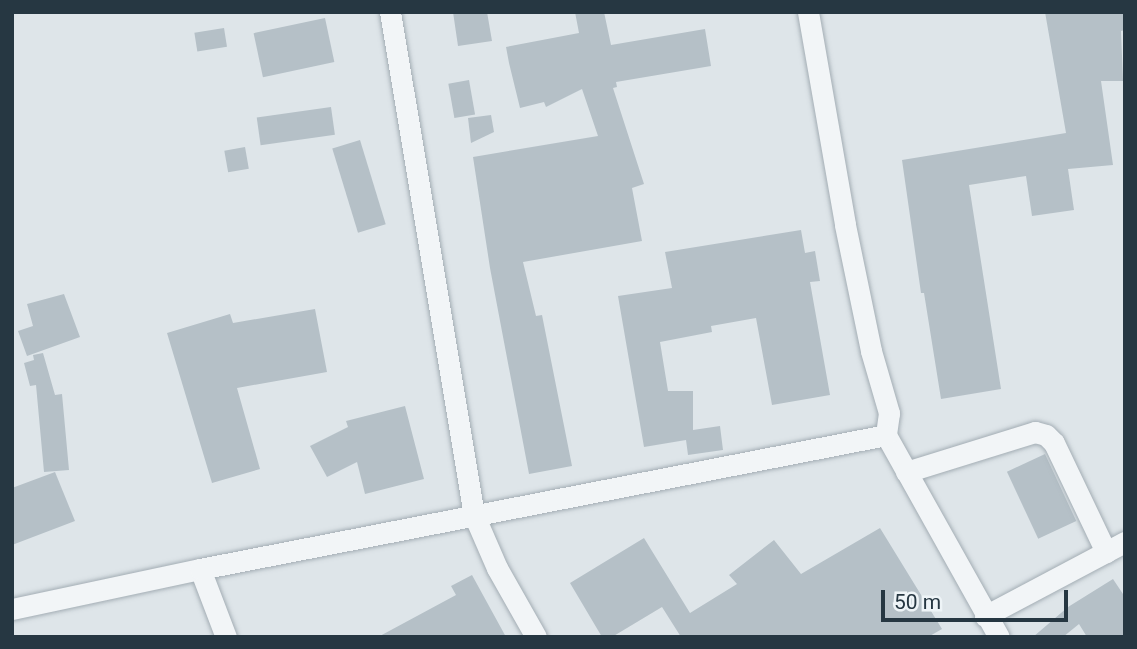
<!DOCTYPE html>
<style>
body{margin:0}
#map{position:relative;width:1137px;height:649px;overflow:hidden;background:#dee5e9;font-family:Roboto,sans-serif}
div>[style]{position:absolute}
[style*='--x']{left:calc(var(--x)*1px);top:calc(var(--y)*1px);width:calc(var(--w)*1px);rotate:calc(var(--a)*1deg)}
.building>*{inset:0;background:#b5c0c7;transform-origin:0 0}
.roads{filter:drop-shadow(0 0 2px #a3adb4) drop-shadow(0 0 2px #a3adb4)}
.street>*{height:21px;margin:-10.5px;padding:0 10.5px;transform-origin:10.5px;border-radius:10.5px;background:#f2f5f7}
span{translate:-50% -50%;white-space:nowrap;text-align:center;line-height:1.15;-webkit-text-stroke:6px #eef4f7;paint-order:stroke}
.frame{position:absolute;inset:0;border:14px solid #263742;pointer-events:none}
.scale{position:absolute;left:881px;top:590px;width:187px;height:32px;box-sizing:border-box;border:4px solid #263742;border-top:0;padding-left:9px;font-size:21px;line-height:24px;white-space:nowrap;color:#263742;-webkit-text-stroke:5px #eef4f7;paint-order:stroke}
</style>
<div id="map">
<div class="building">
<i style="clip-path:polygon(453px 12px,487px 12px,492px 41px,458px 46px)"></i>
<i style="clip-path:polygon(575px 12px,604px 12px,611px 45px,705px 29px,711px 66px,616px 82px,617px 87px,613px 88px,644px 184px,632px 188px,642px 241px,523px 262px,536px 316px,542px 315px,572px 466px,529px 474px,490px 268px,473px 157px,598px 136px,582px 89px,546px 107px,544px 102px,520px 108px,509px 63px,506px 47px,579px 33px)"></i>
<i style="clip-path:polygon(1045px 12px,1125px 12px,1125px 30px,1121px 31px,1123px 81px,1101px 81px,1113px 165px,1068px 169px,1074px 210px,1032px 216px,1026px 176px,969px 185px,1001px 389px,941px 399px,924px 293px,921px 293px,902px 160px,1066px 133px)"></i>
<i style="left:325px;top:18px;width:45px;height:73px;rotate:78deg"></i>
<i style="left:224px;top:28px;width:19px;height:30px;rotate:81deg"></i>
<i style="left:469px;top:80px;width:35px;height:21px;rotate:80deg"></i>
<i style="left:331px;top:107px;width:28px;height:75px;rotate:82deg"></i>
<i style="clip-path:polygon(491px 115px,494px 132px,471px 143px,468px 118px)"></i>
<i style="left:360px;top:140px;width:88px;height:29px;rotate:73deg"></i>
<i style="left:245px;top:147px;width:22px;height:21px;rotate:80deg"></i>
<i style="clip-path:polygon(801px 230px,805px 253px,815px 251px,820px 281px,810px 282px,830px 395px,772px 405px,756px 318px,711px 326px,712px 332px,660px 342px,668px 391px,693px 391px,693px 430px,720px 426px,723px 450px,688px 455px,686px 440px,644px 447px,618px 296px,672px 288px,665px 252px)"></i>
<i style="clip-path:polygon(64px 294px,80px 337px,27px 356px,18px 331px,33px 326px,27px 304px)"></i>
<i style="clip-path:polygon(315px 309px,327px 372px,237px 388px,260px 469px,212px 483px,167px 333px,230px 314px,233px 323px)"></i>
<i style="clip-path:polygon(43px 353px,55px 395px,62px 394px,69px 470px,44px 472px,36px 385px,30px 386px,24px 363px,34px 360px,33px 355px)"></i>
<i style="clip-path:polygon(405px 406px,424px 479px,365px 494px,357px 462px,327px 477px,310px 446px,348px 427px,346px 421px)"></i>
<i style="left:1045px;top:454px;width:74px;height:42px;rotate:65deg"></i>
<i style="clip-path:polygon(55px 472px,75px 521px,12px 545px,12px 488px)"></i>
<i style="clip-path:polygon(880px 528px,942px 629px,928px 637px,681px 637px,662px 607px,612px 637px,602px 637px,570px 583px,644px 538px,690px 613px,737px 584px,729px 575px,774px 540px,801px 574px)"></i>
<i style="clip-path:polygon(472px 575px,506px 637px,378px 637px,456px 595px,451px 586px)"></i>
<i style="clip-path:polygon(1113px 579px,1125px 597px,1125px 637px,1087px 637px,1079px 624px,1063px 637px,1033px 637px,1068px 607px)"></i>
</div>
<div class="roads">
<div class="street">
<i style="--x:390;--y:12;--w:510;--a:80.52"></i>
<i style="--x:474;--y:515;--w:58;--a:66.5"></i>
<i style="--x:497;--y:568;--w:79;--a:60.5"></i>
<i style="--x:808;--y:12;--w:216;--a:80.1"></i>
<i style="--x:845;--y:225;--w:129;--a:78.3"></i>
<i style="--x:871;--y:351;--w:65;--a:73.8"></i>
<i style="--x:889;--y:413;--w:22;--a:98"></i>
<i style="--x:886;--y:435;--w:231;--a:60.8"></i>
<i style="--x:906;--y:472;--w:135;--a:-17.2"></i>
<i style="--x:1035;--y:432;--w:11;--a:15"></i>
<i style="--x:1046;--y:435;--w:11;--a:45"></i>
<i style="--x:1054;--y:443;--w:121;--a:64.5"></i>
<i style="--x:200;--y:569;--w:73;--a:69.1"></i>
<i style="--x:12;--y:609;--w:192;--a:-12"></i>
<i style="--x:200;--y:569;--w:699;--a:-11.05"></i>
<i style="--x:985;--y:616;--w:158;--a:-27.9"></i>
</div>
</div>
<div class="frame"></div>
<div class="scale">50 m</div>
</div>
